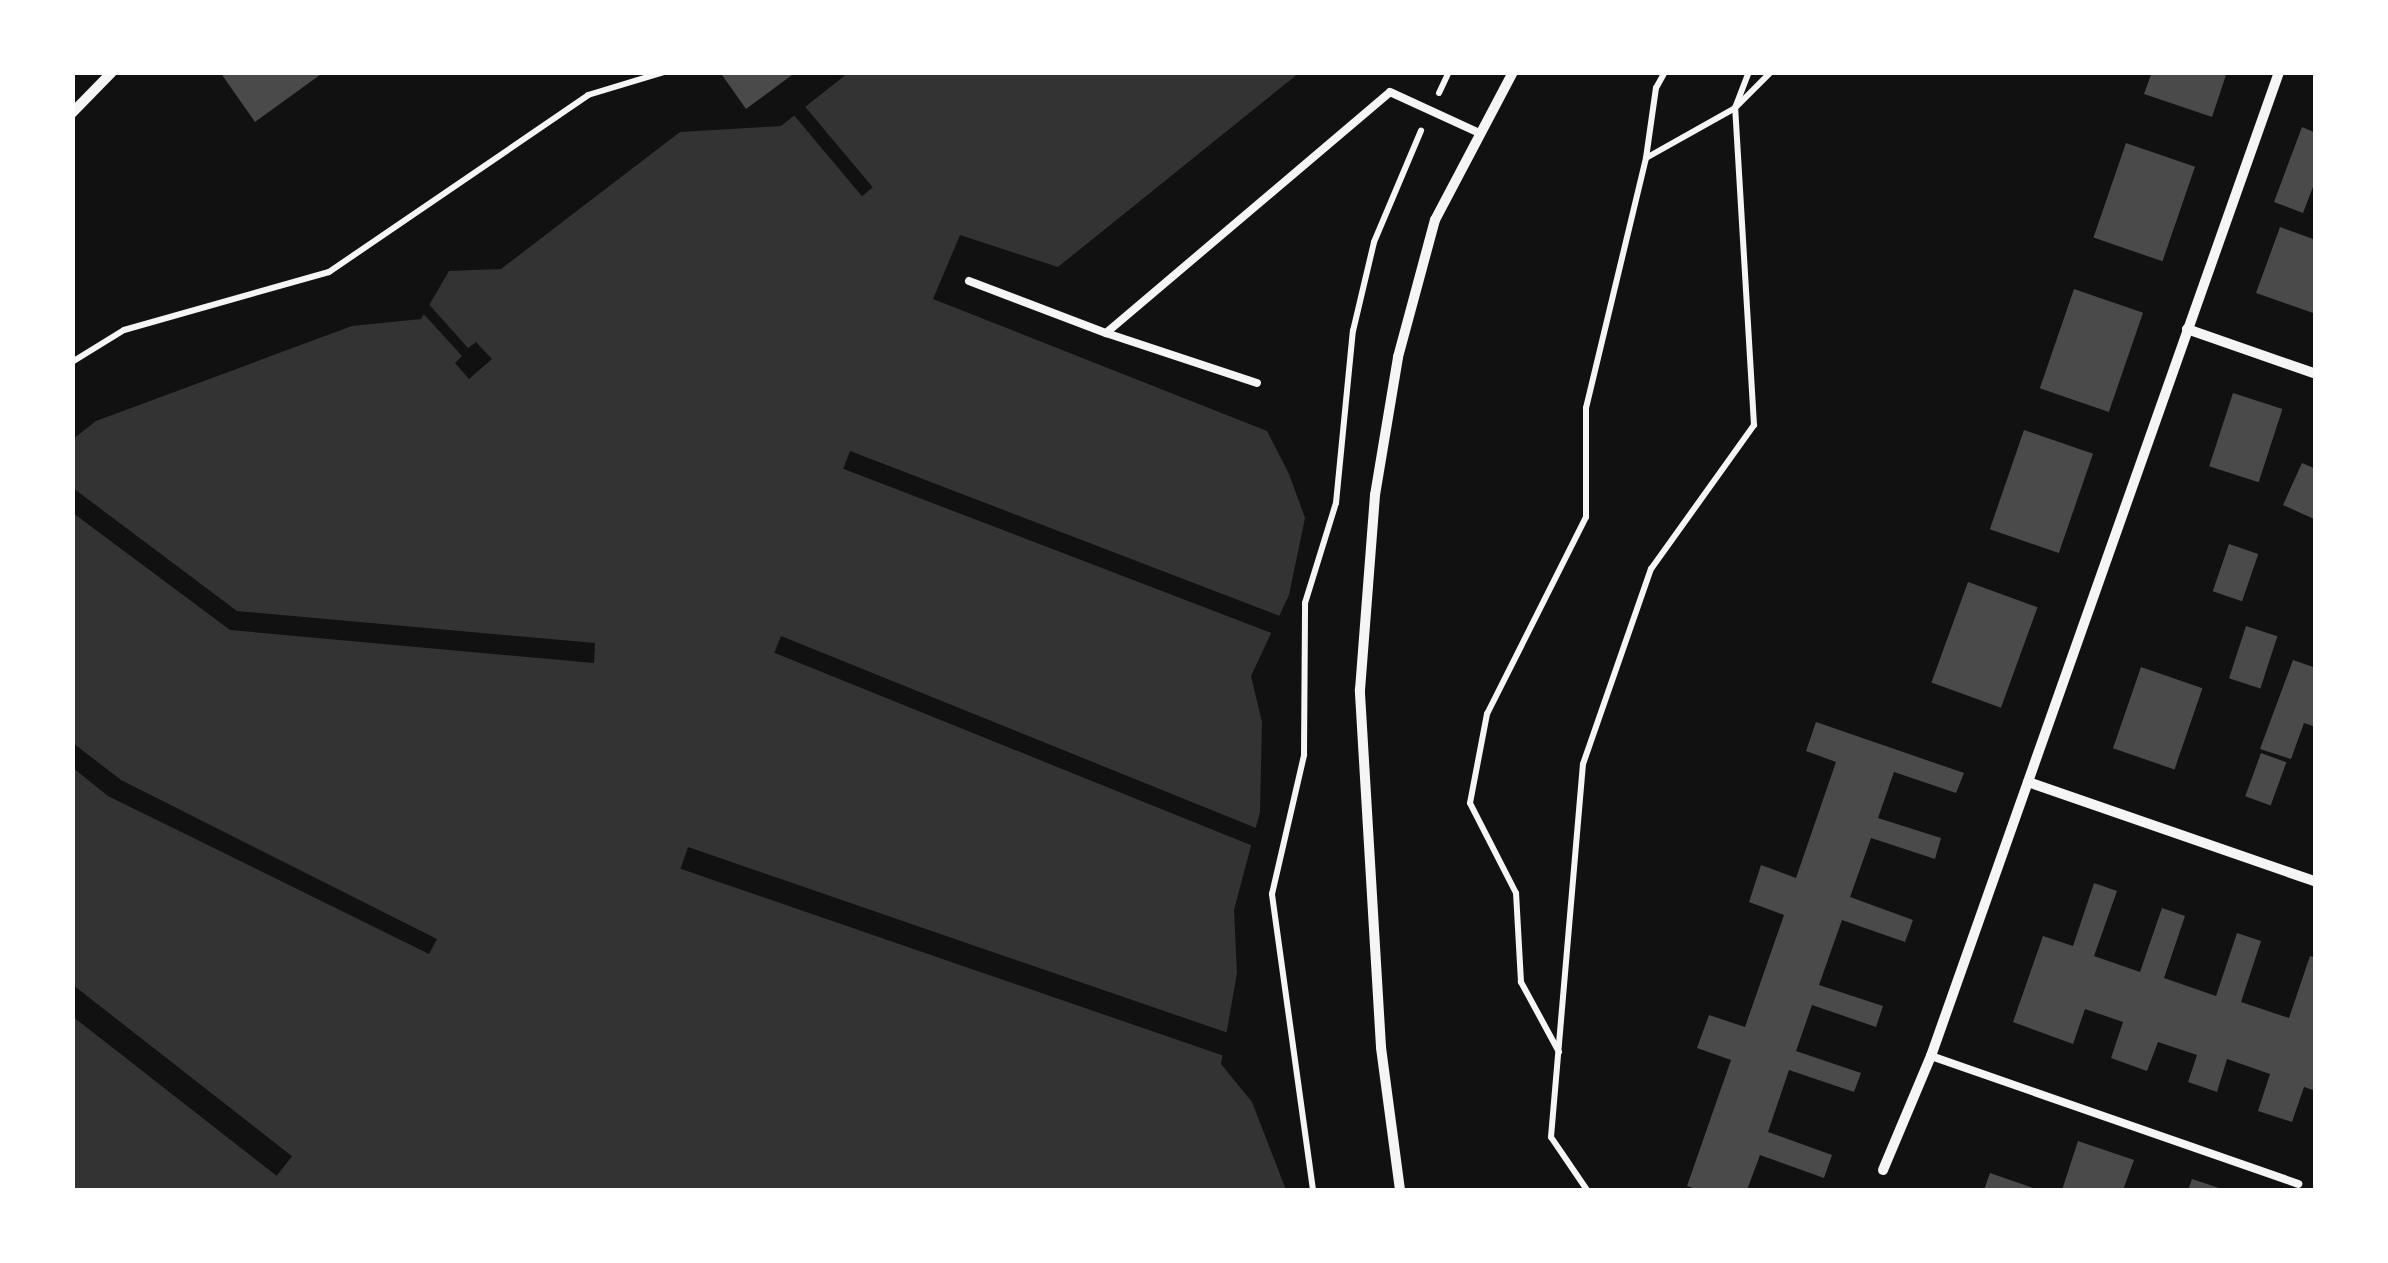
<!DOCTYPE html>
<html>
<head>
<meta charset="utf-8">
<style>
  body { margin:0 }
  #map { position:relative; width:2388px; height:1263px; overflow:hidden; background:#111; font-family:Barlow,sans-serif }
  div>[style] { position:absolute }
  .water>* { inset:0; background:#333 }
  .pier>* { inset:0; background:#111; transform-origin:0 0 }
  .building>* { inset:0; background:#4a4a4a; transform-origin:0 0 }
  .path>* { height:6px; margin:-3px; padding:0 3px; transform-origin:3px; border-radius:3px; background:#f5f5f5 }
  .service>* { height:8px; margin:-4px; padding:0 4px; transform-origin:4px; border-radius:4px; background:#f5f5f5 }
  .minor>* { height:10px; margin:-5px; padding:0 5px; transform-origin:5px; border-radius:5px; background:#f5f5f5 }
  span { translate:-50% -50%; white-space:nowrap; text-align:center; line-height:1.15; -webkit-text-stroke:8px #fff; paint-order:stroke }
  .frame { position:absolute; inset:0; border:75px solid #fff; pointer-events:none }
</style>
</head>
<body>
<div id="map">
  <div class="water">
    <div style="clip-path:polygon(848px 73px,1299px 73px,1058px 267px,960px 235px,933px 299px,1267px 431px,1289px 474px,1305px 518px,1289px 595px,1251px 676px,1262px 722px,1260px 812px,1234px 910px,1237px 973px,1221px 1064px,1252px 1102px,1286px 1190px,73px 1190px,73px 439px,96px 421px,352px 326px,421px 319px,449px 271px,501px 269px,680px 132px,781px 126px)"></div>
  </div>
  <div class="pier">
    <div style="left:802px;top:103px;width:110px;height:14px;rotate:50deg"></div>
    <div style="clip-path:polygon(426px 301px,468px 348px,476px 342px,492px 359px,469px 379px,455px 363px,462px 356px,421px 311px)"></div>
    <div style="left:850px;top:451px;width:465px;height:19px;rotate:21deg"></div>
    <div style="clip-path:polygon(73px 488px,237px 611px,595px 643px,594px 663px,230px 630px,73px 513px)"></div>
    <div style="left:781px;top:636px;width:517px;height:18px;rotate:22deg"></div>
    <div style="clip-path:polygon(73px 743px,121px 780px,437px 939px,429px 954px,108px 796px,73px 768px)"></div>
    <div style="left:688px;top:847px;width:576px;height:23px;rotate:19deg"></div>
    <div style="left:73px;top:985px;width:278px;height:25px;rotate:38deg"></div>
  </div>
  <div class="building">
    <div style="clip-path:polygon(220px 72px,324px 72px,255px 122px)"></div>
    <div style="clip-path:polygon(720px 72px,796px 72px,746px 109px)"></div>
    <div style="clip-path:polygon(2152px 72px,2227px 72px,2212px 117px,2144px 94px)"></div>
    <div style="clip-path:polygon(2302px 127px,2316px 133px,2316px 179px,2303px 213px,2274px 202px)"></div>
    <div style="left:2126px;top:143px;width:73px;height:100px;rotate:19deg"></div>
    <div style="clip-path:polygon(2280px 227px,2316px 240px,2316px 314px,2256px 293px)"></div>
    <div style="left:2074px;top:289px;width:73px;height:105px;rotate:19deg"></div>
    <div style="left:2233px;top:393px;width:52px;height:77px;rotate:18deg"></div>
    <div style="left:2024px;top:430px;width:73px;height:105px;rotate:19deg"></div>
    <div style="clip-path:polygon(2302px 463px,2316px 469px,2314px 519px,2283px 505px)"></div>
    <div style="left:2229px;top:544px;width:31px;height:50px;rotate:19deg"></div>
    <div style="left:1968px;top:582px;width:74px;height:107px;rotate:20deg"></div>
    <div style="left:2246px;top:626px;width:33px;height:55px;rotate:18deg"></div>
    <div style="clip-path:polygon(2293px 660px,2316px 668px,2316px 727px,2304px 723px,2291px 759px,2260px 749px)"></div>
    <div style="left:2141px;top:667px;width:65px;height:86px;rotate:19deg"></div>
    <div style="clip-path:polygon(1816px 722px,1964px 773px,1956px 793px,1894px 772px,1878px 818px,1941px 838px,1935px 859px,1871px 838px,1850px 897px,1913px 920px,1905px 942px,1842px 920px,1819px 985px,1883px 1006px,1876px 1027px,1812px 1005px,1796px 1051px,1861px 1073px,1854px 1092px,1789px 1070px,1768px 1132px,1832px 1155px,1824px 1178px,1760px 1155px,1747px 1190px,1699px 1190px,1687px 1186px,1731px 1060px,1697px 1048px,1709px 1015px,1745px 1027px,1784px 915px,1749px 902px,1761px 865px,1796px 878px,1836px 762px,1806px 751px)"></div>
    <div style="left:2261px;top:753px;width:27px;height:46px;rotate:20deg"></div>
    <div style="clip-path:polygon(2094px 883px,2117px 891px,2094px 956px,2140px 972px,2162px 908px,2185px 916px,2164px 978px,2216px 996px,2237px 933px,2261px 941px,2241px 1002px,2289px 1018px,2310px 956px,2316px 958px,2316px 1091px,2304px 1087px,2292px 1122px,2258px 1111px,2270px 1074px,2227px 1059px,2217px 1092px,2188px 1082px,2197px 1055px,2158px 1042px,2147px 1071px,2111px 1058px,2123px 1022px,2085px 1009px,2073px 1044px,2013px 1022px,2043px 936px,2073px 946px)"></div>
    <div style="clip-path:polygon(2078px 1141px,2134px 1160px,2123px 1190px,2062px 1190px)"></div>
    <div style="clip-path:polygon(1990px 1173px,2039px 1190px,1984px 1190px)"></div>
    <div style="clip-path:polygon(2192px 1179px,2225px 1190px,2188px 1190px)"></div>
  </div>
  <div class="path">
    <div style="left:1439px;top:93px;width:23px;rotate:-65deg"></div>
    <div style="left:1646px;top:158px;width:102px;rotate:-29.3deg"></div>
    <div style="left:1735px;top:108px;width:51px;rotate:-45deg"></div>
    <div style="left:72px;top:362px;width:61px;rotate:-31.6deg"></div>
    <div style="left:124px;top:330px;width:213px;rotate:-15.8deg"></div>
    <div style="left:329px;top:272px;width:314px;rotate:-34.3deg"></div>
    <div style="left:588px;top:95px;width:79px;rotate:-16.8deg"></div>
    <div style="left:1559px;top:1052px;width:80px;rotate:-118.5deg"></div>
    <div style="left:1521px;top:982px;width:89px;rotate:-93.2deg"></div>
    <div style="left:1516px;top:893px;width:101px;rotate:-117.1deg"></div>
    <div style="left:1470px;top:803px;width:91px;rotate:-79.2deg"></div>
    <div style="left:1487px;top:714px;width:220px;rotate:-63.3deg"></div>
    <div style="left:1586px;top:517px;width:109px;rotate:-90deg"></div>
    <div style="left:1586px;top:408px;width:257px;rotate:-76.5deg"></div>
    <div style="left:1646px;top:158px;width:71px;rotate:-81.9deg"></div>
    <div style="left:1656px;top:88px;width:18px;rotate:-61deg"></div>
    <div style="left:1313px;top:1190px;width:299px;rotate:-97.9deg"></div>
    <div style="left:1272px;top:894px;width:143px;rotate:-77deg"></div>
    <div style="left:1304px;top:755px;width:152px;rotate:-89.6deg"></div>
    <div style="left:1305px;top:603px;width:105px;rotate:-72.8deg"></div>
    <div style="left:1336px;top:503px;width:173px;rotate:-84.4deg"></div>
    <div style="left:1353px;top:331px;width:91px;rotate:-76.7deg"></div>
    <div style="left:1374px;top:242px;width:121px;rotate:-67.1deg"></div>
    <div style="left:1587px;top:1190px;width:64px;rotate:-124.2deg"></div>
    <div style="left:1551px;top:1137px;width:374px;rotate:-85.1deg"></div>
    <div style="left:1583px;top:764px;width:207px;rotate:-70.8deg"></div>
    <div style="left:1651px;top:569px;width:177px;rotate:-54.4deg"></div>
    <div style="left:1754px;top:425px;width:318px;rotate:-93.4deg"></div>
    <div style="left:1735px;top:108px;width:39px;rotate:-69deg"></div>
  </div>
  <div class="service">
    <div style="left:969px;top:281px;width:147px;rotate:20.8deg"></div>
    <div style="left:1106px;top:333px;width:372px;rotate:-40.3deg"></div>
    <div style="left:1390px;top:92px;width:98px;rotate:24.7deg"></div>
    <div style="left:1106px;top:333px;width:159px;rotate:18.3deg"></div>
    <div style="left:1931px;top:1056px;width:389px;rotate:19.2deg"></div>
  </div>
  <div class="minor">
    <div style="left:72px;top:113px;width:57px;rotate:-45.7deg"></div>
    <div style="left:2187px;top:329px;width:137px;rotate:19.2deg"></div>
    <div style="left:2028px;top:782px;width:305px;rotate:19.1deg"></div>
    <div style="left:1883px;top:1170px;width:124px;rotate:-67.2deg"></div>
    <div style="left:1931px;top:1056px;width:1044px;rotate:-70.52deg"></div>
    <div style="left:1400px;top:1190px;width:144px;rotate:-97.6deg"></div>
    <div style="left:1381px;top:1047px;width:358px;rotate:-93.4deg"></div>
    <div style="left:1360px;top:690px;width:196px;rotate:-85.6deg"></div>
    <div style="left:1375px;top:495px;width:140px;rotate:-80.5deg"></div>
    <div style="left:1398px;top:357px;width:142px;rotate:-74.9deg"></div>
    <div style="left:1435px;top:220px;width:167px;rotate:-62.2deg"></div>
  </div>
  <div class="frame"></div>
</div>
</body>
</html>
